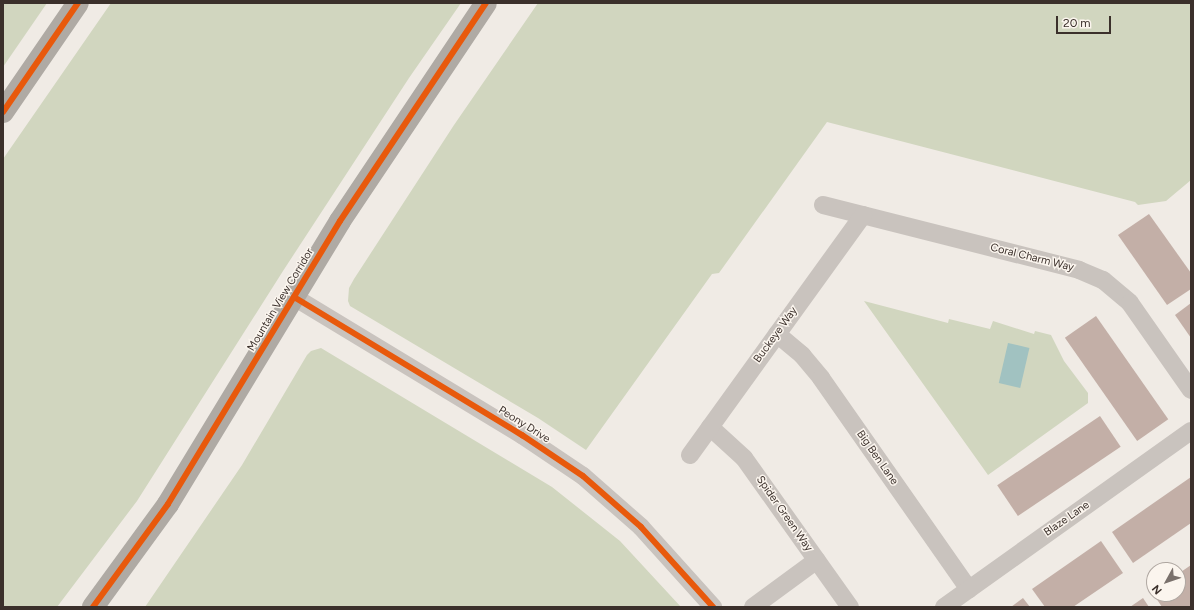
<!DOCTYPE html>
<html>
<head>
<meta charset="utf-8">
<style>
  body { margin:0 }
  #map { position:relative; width:1194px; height:610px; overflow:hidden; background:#f0ebe5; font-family:Figtree,sans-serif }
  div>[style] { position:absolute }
  .green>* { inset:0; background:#d1d6bf }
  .water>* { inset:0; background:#a1c2c1; transform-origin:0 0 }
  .building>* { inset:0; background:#c3afa7; transform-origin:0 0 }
  .street>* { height:18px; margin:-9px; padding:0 9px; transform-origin:9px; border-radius:9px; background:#c9c3be }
  .highway>* { height:22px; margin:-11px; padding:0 11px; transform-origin:11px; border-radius:11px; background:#afaaa4 }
  .cycleway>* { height:6px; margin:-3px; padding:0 3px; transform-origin:3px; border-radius:3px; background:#e8590c }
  span { translate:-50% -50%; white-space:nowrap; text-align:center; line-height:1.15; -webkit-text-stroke:3px #fbf5ee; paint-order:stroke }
  .street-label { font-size:11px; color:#3b302b }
  .frame { position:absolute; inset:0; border:4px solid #3b302b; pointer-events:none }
  .north { position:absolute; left:1146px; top:562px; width:40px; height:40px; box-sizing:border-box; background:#fbf5ee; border:1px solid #aea6a0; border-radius:50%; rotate:230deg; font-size:11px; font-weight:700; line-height:16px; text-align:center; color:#3b302b }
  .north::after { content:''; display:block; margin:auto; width:14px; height:18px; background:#7a716c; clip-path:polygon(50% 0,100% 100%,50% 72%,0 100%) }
  .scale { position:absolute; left:1056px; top:16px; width:55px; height:18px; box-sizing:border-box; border:2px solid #3b302b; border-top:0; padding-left:5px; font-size:12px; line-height:14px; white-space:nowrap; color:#3b302b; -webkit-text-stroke:3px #fbf5ee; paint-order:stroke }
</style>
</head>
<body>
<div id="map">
  <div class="green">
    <div style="clip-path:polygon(3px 3px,47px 3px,3px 67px)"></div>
    <div style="clip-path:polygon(111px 3px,461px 3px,409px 78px,283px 271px,137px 501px,57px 607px,3px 607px,3px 159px)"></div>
    <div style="clip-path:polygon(538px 3px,1191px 3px,1191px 180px,1166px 201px,1138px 205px,1135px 202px,827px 122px,719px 273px,712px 274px,586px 450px,538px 418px,350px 306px,348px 301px,349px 288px,354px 279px,454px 125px)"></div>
    <div style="clip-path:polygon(864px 301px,948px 323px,949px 319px,990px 329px,993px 321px,1034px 334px,1035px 331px,1051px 335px,1064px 361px,1088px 393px,1088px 403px,988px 475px)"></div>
    <div style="clip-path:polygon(321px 348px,552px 487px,620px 541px,681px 607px,145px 607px,242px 465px,307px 355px,311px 351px)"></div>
  </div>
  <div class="water">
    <div style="left:1008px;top:343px;width:22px;height:41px;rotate:13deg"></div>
  </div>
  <div class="building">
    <div style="clip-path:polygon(1149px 214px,1191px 273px,1191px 289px,1167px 305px,1118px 235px)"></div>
    <div style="clip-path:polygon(1191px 303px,1191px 338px,1175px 315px)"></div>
    <div style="left:1096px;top:316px;width:126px;height:38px;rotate:55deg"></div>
    <div style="left:1100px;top:416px;width:37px;height:124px;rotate:56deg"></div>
    <div style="clip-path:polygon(1191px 477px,1191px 523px,1133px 563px,1112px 532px)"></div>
    <div style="clip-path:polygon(1101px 541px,1123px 573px,1073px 607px,1045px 607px,1032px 589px)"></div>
    <div style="clip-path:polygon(1191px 565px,1191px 607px,1162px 607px,1152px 592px,1154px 590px,1154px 594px,1178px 594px,1178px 574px)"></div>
    <div style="clip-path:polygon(1023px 598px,1030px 607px,1011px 607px)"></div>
    <div style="clip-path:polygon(1143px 598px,1149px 607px,1130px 607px)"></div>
  </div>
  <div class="street">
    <div style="left:823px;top:205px;width:264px;rotate:14.2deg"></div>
    <div style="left:1079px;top:270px;width:26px;rotate:23deg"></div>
    <div style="left:1103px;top:280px;width:35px;rotate:40deg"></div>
    <div style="left:1130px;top:303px;width:106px;rotate:55deg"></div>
    <div style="left:294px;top:297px;width:267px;rotate:31.2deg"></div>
    <div style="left:522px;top:435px;width:73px;rotate:33.9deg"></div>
    <div style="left:583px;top:476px;width:77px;rotate:41.3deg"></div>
    <div style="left:641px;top:527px;width:108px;rotate:48deg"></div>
    <div style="left:777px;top:334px;width:33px;rotate:40deg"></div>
    <div style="left:802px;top:355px;width:30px;rotate:50deg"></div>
    <div style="left:821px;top:378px;width:258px;rotate:55deg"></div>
    <div style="left:710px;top:427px;width:46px;rotate:42.4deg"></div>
    <div style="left:744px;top:458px;width:183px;rotate:54.6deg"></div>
    <div style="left:690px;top:455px;width:296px;rotate:-54.2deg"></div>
    <div style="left:753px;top:607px;width:79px;rotate:-36.3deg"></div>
    <div style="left:944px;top:607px;width:303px;rotate:-35.5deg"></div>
  </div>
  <div class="highway">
    <div style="left:3px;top:112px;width:132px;rotate:-55.5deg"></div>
    <div style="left:93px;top:607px;width:127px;rotate:-53.9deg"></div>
    <div style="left:168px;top:504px;width:331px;rotate:-58.7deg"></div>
    <div style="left:340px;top:221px;width:262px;rotate:-56.2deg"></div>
  </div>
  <div class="cycleway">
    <div style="left:3px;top:112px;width:132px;rotate:-55.5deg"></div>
    <div style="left:294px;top:297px;width:267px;rotate:31.2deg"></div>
    <div style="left:522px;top:435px;width:73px;rotate:33.9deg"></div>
    <div style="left:583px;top:476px;width:77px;rotate:41.3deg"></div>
    <div style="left:641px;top:527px;width:108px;rotate:48deg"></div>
    <div style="left:93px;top:607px;width:127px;rotate:-53.9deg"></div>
    <div style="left:168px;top:504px;width:331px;rotate:-58.7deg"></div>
    <div style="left:340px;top:221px;width:262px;rotate:-56.2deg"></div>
  </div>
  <div class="street-label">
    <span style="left:1032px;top:258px;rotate:14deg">Coral Charm Way</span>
    <span style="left:281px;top:300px;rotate:-59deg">Mountain View Corridor</span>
    <span style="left:776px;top:335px;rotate:-54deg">Buckeye Way</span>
    <span style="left:524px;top:425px;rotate:32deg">Peony Drive</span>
    <span style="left:877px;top:458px;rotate:55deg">Big Ben Lane</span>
    <span style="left:784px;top:514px;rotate:55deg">Spider Green Way</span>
    <span style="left:1067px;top:519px;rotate:-35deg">Blaze Lane</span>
  </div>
  <div class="frame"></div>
  <div class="north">N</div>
  <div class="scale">20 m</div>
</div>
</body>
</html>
